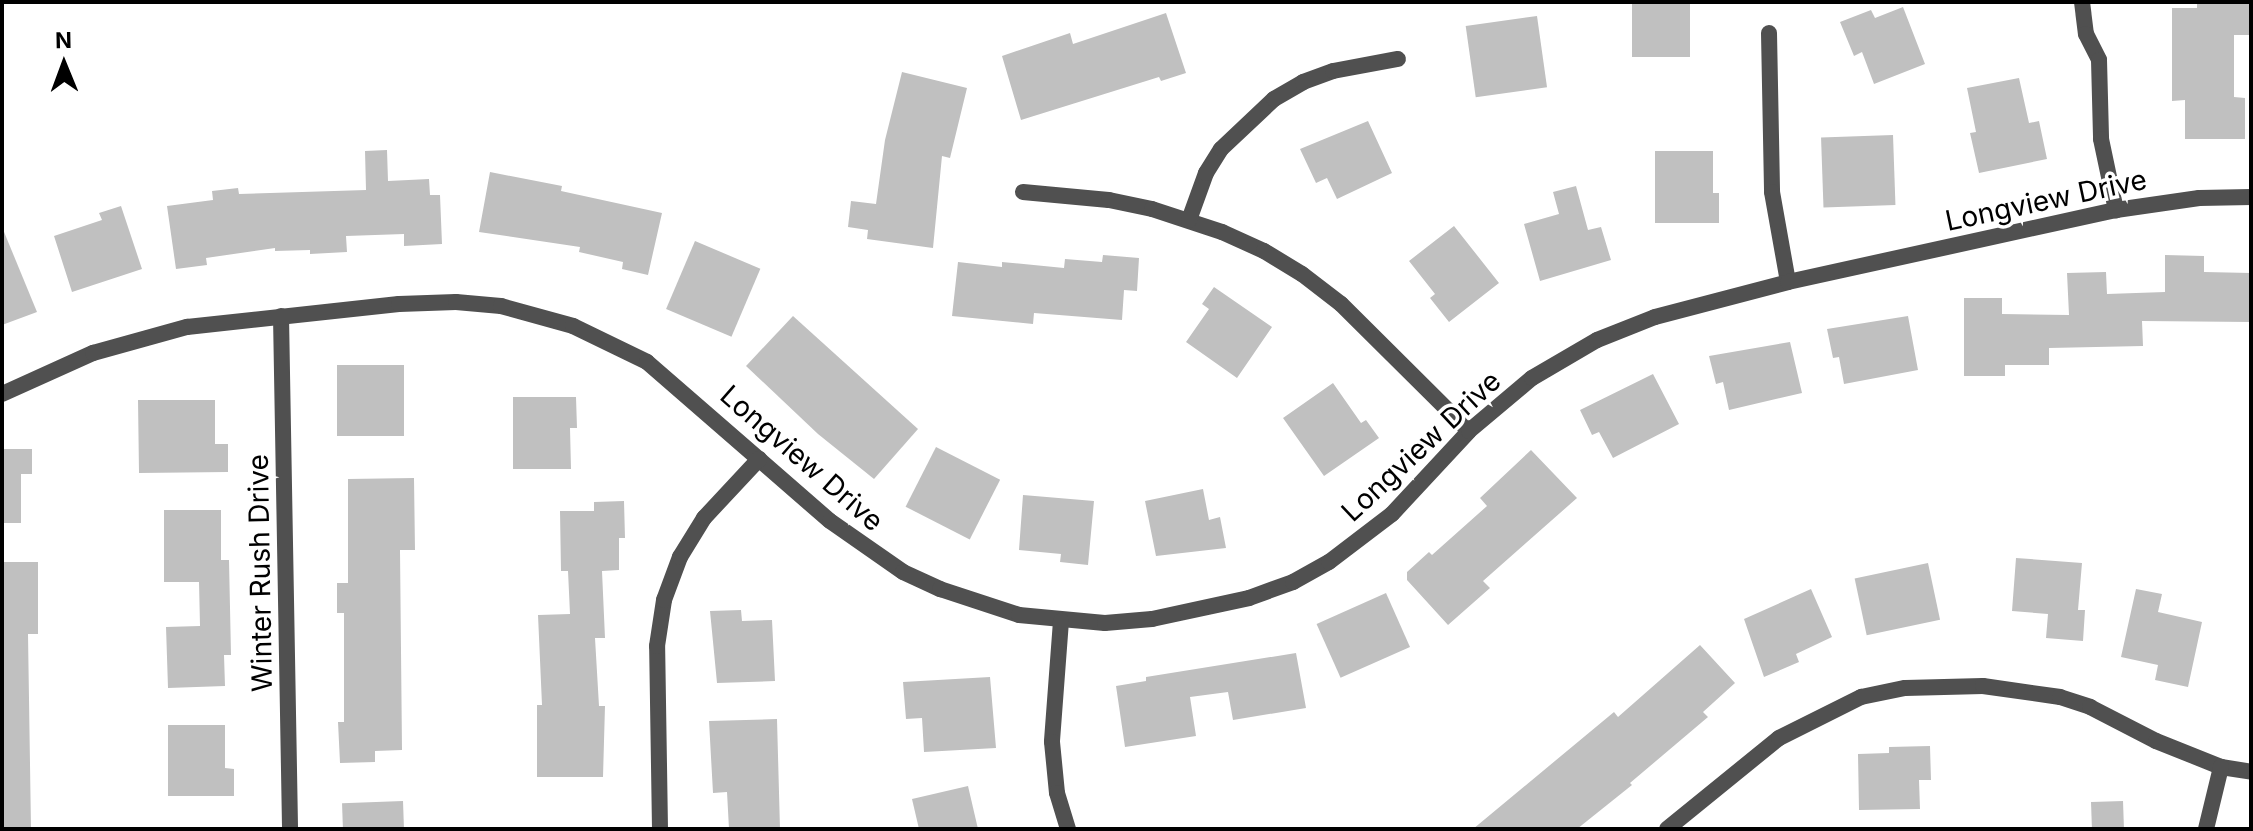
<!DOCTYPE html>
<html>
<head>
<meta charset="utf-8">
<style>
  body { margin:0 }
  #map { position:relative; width:2253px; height:831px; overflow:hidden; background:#fff; font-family:Inter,sans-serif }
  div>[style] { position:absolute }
  .building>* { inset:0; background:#c0c0c0; transform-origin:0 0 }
  .minor>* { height:16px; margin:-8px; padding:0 8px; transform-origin:8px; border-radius:8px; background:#505050 }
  span { translate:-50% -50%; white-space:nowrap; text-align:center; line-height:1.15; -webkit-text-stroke:7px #fff; paint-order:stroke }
  .street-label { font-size:28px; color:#000 }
  .frame { position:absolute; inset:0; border:4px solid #000; pointer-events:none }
  .north { position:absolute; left:24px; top:24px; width:80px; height:80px; -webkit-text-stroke:6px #fff; paint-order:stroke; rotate:359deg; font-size:22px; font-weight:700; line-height:32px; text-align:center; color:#000 }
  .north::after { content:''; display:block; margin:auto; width:28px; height:36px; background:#000; clip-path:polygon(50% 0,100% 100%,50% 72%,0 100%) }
</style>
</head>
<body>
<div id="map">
  <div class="building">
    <div style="left:1632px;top:2px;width:58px;height:55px"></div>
    <div style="clip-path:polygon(2197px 2px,2250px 2px,2250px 35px,2234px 35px,2234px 97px,2245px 98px,2245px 139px,2185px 139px,2185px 100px,2172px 101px,2172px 8px,2197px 8px)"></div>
    <div style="clip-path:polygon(1903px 7px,1925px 64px,1874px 84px,1862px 52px,1854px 56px,1840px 22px,1871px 10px,1875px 18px)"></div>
    <div style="clip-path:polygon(1166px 13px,1186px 73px,1161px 81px,1159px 77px,1021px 120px,1002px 56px,1070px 33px,1073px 44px)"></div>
    <div style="left:1537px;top:16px;width:72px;height:72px;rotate:82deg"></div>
    <div style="clip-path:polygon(902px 72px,967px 88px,950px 158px,942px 156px,933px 248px,867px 239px,868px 230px,848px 227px,851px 201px,876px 204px,885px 140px)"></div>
    <div style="clip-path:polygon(2019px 78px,2029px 123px,2039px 121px,2047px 159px,1979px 173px,1970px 133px,1976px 132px,1967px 88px)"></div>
    <div style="clip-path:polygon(1368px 121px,1392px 173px,1337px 199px,1327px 178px,1316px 183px,1300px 149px)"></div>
    <div style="left:1893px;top:135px;width:70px;height:72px;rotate:88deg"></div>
    <div style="clip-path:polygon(387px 150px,388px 181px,429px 179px,430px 195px,440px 195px,442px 244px,404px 246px,404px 234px,346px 236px,347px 252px,310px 254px,310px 250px,275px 251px,275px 248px,206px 258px,207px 265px,176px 269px,167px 206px,213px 200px,212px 191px,238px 188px,239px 194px,366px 190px,365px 151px)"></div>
    <div style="clip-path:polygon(1655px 151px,1713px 151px,1713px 193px,1719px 193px,1719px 223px,1655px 223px)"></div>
    <div style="clip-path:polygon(490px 172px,562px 186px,561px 191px,662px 213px,648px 275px,622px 269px,623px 262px,579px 252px,580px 247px,479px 232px)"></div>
    <div style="clip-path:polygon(1576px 186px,1588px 230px,1601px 227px,1611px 260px,1540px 281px,1524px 224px,1559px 214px,1553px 192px)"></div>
    <div style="clip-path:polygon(121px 206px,142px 269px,72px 292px,54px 236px,102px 220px,99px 213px)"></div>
    <div style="clip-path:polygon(1454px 226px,1499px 283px,1449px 322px,1430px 298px,1435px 294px,1409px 261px)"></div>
    <div style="clip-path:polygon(2px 227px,37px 312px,2px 325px)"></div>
    <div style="left:695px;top:241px;width:71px;height:74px;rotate:23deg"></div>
    <div style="clip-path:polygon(1103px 255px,1139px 258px,1137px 291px,1124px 290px,1122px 320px,1034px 313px,1033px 324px,952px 316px,958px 262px,1002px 267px,1002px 262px,1064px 268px,1065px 259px,1102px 262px)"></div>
    <div style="clip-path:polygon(2165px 255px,2204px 256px,2204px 272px,2251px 273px,2251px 322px,2142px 321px,2143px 346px,2049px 348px,2049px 365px,2005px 365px,2005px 376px,1964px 376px,1964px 298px,2002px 298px,2002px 314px,2069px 315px,2067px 273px,2106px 272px,2107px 294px,2165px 292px)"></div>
    <div style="clip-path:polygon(1214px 287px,1272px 327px,1237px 378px,1186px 342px,1209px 309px,1202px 304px)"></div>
    <div style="clip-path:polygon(793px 316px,918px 429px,874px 479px,818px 434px,746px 366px)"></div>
    <div style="clip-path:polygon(1908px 316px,1918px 370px,1844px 384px,1839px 357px,1833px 358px,1827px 329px)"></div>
    <div style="clip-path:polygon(1790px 342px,1802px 393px,1729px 410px,1723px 382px,1716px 384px,1709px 356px)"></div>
    <div style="left:337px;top:365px;width:67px;height:71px"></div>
    <div style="clip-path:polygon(1653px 374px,1679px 424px,1613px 458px,1599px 432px,1592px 435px,1580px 410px)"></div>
    <div style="clip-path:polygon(1333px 383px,1361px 423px,1366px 420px,1379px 438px,1324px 476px,1283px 418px)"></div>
    <div style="clip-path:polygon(513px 397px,576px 397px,577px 428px,570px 428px,571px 469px,513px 469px)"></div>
    <div style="clip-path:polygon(138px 400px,215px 400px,215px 444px,228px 444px,228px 472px,139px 473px)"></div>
    <div style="left:936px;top:447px;width:72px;height:67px;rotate:27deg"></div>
    <div style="clip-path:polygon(2px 449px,32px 449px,32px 474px,21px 474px,21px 523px,2px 523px)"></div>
    <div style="clip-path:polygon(1531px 450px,1577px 498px,1483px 581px,1490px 588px,1448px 625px,1407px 580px,1407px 572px,1429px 552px,1432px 555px,1487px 506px,1480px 498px)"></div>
    <div style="clip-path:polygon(414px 478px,415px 550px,400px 550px,402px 750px,375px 751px,375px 762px,340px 763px,338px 722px,344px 722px,344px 613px,337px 613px,337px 583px,348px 583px,348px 479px)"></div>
    <div style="clip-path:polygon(1203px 489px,1209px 520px,1220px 517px,1226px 548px,1156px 556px,1145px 501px)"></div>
    <div style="clip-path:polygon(1023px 495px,1094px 501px,1088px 565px,1060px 562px,1061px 554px,1019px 550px)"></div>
    <div style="clip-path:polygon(624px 501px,625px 538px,619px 538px,619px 570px,602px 571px,605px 638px,595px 638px,599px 706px,605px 706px,603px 777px,537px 777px,537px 705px,542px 705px,538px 615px,570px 614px,568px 571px,561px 571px,560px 511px,594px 511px,594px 502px)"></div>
    <div style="clip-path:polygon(164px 510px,221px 510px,221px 560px,229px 560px,231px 655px,224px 655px,225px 686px,168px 688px,166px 627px,200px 626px,199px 582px,164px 582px)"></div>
    <div style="clip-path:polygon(2016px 558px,2082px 563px,2078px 610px,2085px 610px,2083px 641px,2046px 638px,2048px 614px,2012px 611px)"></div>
    <div style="clip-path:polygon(2px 562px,38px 562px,38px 634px,28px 634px,31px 829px,2px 829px)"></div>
    <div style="left:1928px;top:563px;width:58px;height:75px;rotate:78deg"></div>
    <div style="clip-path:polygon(1811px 589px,1832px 637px,1796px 654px,1799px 662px,1764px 677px,1744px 619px)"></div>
    <div style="clip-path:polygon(2136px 589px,2162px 594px,2158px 612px,2202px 622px,2188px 687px,2155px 680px,2158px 665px,2121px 657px)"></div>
    <div style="left:1386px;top:593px;width:59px;height:76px;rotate:66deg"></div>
    <div style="clip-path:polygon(741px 610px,742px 621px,772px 620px,775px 681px,717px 683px,710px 611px)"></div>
    <div style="clip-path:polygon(1700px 645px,1735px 683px,1703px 712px,1708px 717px,1630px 783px,1632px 785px,1577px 829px,1473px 829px,1614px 712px,1618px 717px)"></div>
    <div style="clip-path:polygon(1296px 653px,1306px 708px,1233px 720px,1228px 692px,1190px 697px,1196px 736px,1125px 747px,1116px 686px,1146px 681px,1146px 677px)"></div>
    <div style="clip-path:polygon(990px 677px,996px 748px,924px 752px,922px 718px,906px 719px,903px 682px)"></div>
    <div style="clip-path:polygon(777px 719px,780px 829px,729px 829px,727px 792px,713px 793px,709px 721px)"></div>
    <div style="clip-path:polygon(168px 725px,225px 725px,225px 768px,234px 769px,234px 796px,168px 796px)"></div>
    <div style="clip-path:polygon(1930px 746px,1931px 780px,1919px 780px,1920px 809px,1859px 810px,1858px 754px,1889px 753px,1889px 747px)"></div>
    <div style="clip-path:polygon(968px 786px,978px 829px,919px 829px,912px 799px)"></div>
    <div style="left:403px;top:801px;width:28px;height:61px;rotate:88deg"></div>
    <div style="left:2123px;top:801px;width:28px;height:32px;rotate:88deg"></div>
  </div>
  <div class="minor">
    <div style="left:2082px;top:2px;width:32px;rotate:83deg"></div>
    <div style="left:2086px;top:34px;width:29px;rotate:63deg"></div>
    <div style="left:2099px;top:60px;width:79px;rotate:88.5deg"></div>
    <div style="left:2101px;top:139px;width:73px;rotate:78.1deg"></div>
    <div style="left:1769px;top:33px;width:159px;rotate:88.9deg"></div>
    <div style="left:1772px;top:192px;width:91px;rotate:79.9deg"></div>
    <div style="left:1023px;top:192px;width:86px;rotate:5.3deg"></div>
    <div style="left:1109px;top:200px;width:44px;rotate:11.8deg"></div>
    <div style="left:1152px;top:209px;width:74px;rotate:18.2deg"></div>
    <div style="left:1222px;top:232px;width:46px;rotate:24.3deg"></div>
    <div style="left:1264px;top:251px;width:44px;rotate:31.2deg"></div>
    <div style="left:1302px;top:274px;width:49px;rotate:37.6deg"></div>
    <div style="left:1341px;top:304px;width:180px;rotate:44.8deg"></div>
    <div style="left:1189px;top:220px;width:50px;rotate:-70.1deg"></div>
    <div style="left:1206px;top:173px;width:28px;rotate:-58deg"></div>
    <div style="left:1221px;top:149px;width:73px;rotate:-43.3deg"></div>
    <div style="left:1274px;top:99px;width:34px;rotate:-30deg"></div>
    <div style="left:1303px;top:82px;width:32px;rotate:-20deg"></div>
    <div style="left:1333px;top:71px;width:66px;rotate:-10.5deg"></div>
    <div style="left:281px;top:316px;width:513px;rotate:88.99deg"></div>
    <div style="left:2px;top:394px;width:100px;rotate:-24.3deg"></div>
    <div style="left:93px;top:353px;width:98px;rotate:-15.5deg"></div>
    <div style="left:187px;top:327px;width:213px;rotate:-6.2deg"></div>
    <div style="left:399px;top:304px;width:57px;rotate:-2deg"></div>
    <div style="left:456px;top:302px;width:45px;rotate:5.1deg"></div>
    <div style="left:501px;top:306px;width:75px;rotate:15.5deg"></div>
    <div style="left:573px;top:326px;width:82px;rotate:25.9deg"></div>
    <div style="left:647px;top:362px;width:242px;rotate:41deg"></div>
    <div style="left:830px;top:521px;width:89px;rotate:34.9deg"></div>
    <div style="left:903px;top:572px;width:41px;rotate:24.7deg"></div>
    <div style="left:940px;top:589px;width:83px;rotate:18.2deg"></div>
    <div style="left:1019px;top:615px;width:86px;rotate:5.3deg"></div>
    <div style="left:1105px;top:623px;width:47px;rotate:-4.9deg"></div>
    <div style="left:1152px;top:619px;width:99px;rotate:-12.2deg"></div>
    <div style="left:1249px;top:598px;width:47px;rotate:-20deg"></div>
    <div style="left:1293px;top:582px;width:41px;rotate:-29.1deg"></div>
    <div style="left:1329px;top:562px;width:79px;rotate:-37.3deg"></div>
    <div style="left:1392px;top:514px;width:113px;rotate:-47.1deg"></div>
    <div style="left:1469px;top:431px;width:82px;rotate:-40.1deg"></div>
    <div style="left:1532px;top:378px;width:75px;rotate:-30.3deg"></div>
    <div style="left:1597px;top:340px;width:62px;rotate:-21.6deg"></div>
    <div style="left:1655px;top:317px;width:138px;rotate:-14.7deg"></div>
    <div style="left:1788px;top:282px;width:336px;rotate:-12.4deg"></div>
    <div style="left:2116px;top:210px;width:84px;rotate:-8.2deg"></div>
    <div style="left:2199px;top:198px;width:52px;rotate:-1.1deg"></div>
    <div style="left:1061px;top:621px;width:121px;rotate:94.3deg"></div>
    <div style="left:1052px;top:742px;width:51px;rotate:84.4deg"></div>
    <div style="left:1057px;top:793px;width:38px;rotate:73deg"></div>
    <div style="left:660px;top:829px;width:183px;rotate:-90.9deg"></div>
    <div style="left:657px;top:646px;width:47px;rotate:-81.3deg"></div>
    <div style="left:664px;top:600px;width:46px;rotate:-69.6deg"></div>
    <div style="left:680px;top:557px;width:46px;rotate:-58.4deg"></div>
    <div style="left:704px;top:518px;width:81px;rotate:-47deg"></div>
    <div style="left:1667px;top:829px;width:144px;rotate:-39.1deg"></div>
    <div style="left:1779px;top:738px;width:92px;rotate:-26.6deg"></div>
    <div style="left:1861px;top:697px;width:45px;rotate:-11.6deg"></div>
    <div style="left:1905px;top:688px;width:78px;rotate:-1.5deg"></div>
    <div style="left:1983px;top:686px;width:78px;rotate:8.1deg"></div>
    <div style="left:2060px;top:697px;width:32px;rotate:18deg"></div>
    <div style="left:2090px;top:707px;width:74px;rotate:27.3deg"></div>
    <div style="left:2156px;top:741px;width:70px;rotate:21.8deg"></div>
    <div style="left:2221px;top:767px;width:30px;rotate:9deg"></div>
    <div style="left:2206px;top:829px;width:64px;rotate:-76.4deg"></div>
  </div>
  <div class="street-label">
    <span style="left:2046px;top:200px;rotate:-12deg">Longview Drive</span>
    <span style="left:1421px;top:446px;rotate:-43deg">Longview Drive</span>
    <span style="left:802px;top:458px;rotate:41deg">Longview Drive</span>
    <span style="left:260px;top:573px;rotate:-91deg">Winter Rush Drive</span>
  </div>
  <div class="frame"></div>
  <div class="north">N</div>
</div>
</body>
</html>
